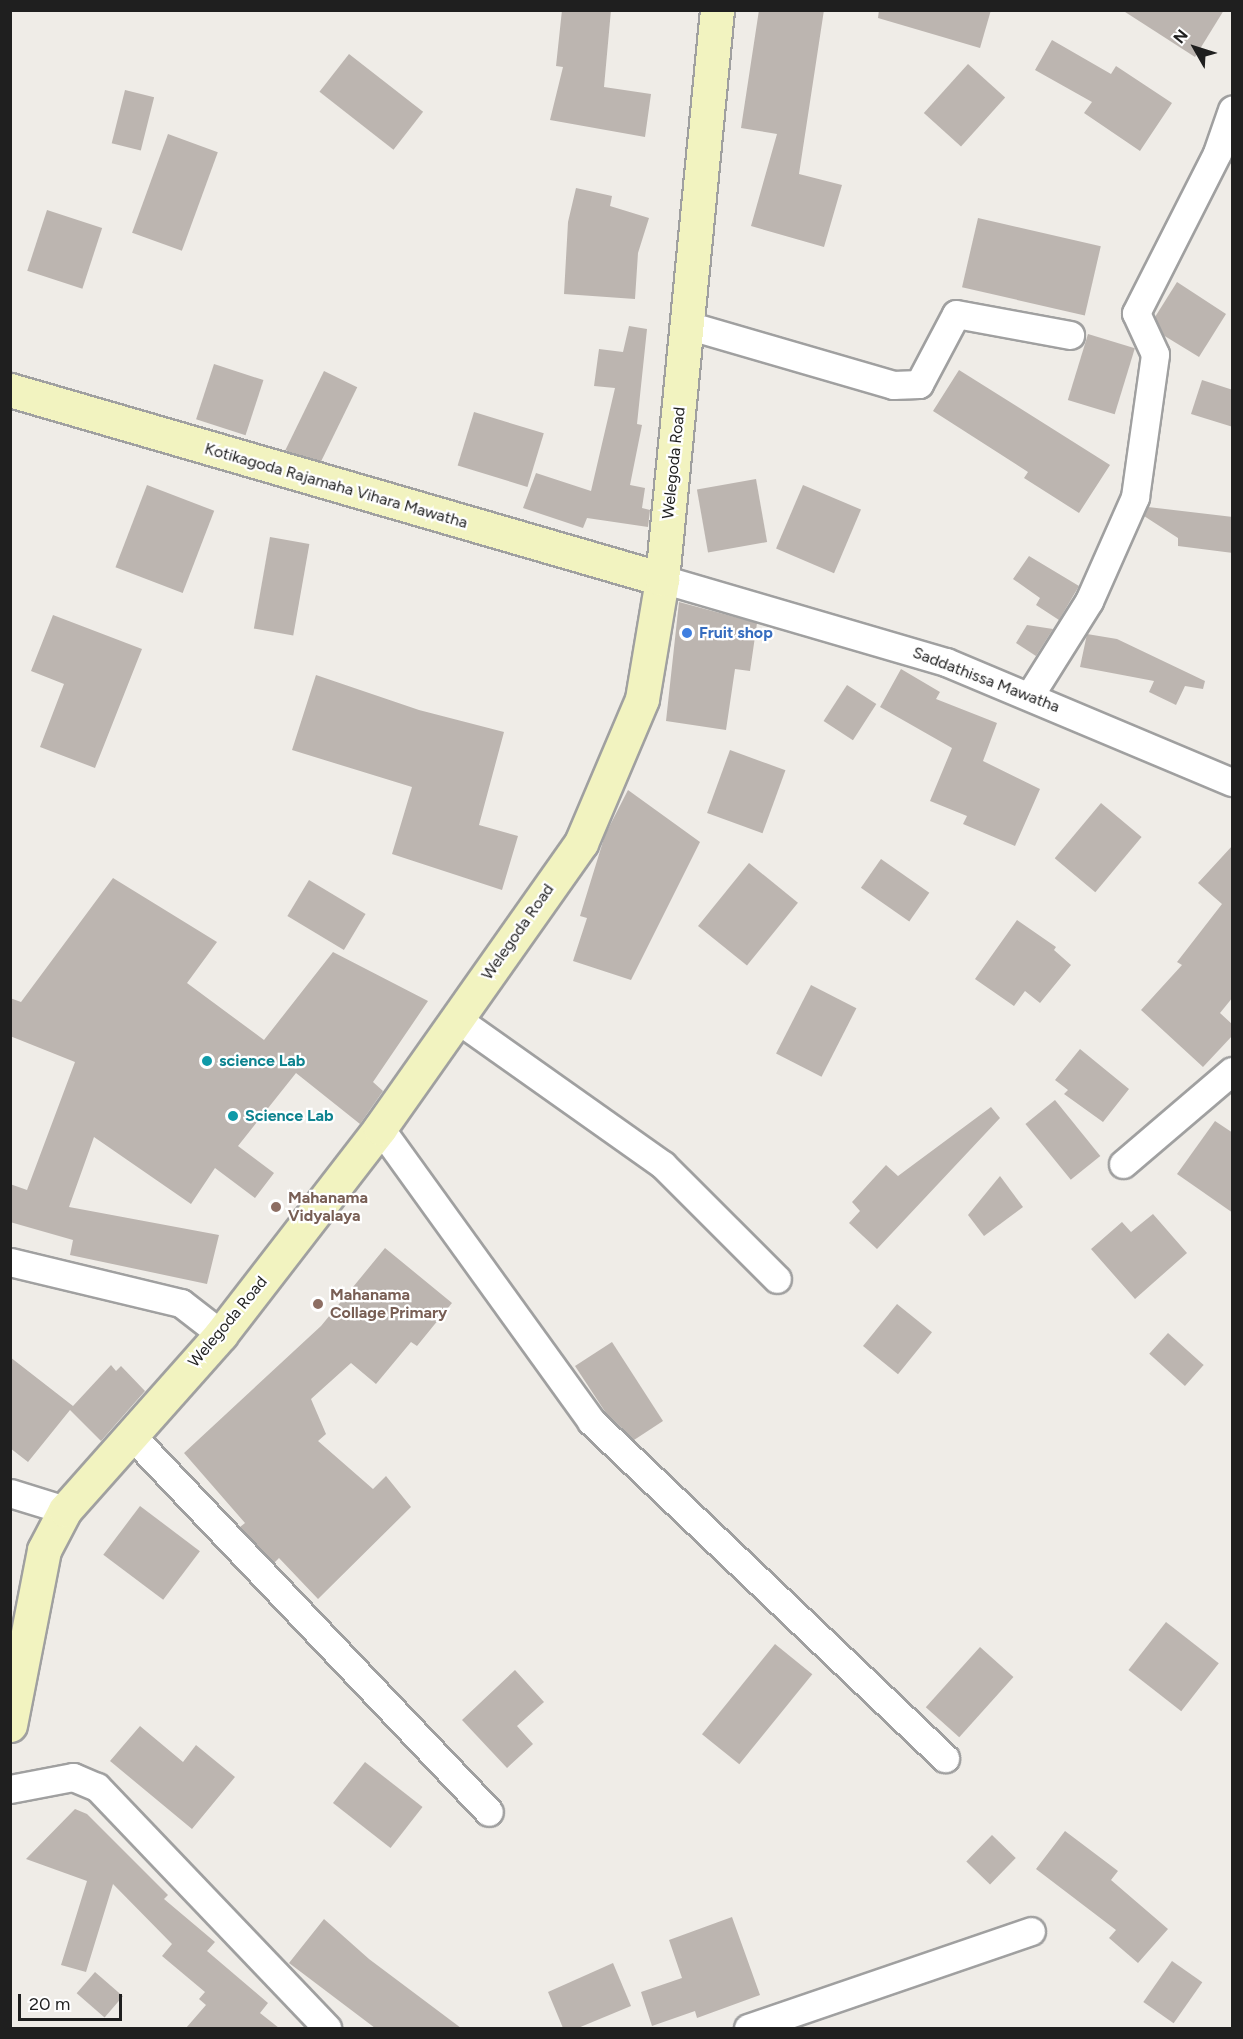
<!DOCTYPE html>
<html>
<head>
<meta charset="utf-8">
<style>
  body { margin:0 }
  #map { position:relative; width:1243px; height:2039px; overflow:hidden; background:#efece7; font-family:Figtree,sans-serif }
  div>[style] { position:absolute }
  .building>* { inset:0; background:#bcb5b0; transform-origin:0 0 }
  .roads { filter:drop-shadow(2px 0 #a0a0a0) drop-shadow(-2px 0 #a0a0a0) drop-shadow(0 2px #a0a0a0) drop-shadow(0 -2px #a0a0a0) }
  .street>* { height:27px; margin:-13.5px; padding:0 13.5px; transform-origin:13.5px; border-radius:13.5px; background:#fff }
  .secondary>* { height:33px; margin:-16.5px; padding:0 16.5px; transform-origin:16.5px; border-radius:16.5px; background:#f2f3c0 }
  .dots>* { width:16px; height:16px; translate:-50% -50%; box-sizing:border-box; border:3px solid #fff; border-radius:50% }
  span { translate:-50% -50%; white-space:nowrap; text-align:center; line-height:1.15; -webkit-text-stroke:4.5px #fff; paint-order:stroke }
  .street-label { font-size:16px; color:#1f1f1f }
  .shop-label { font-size:16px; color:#366cbe; font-weight:700 }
  .left { translate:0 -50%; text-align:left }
  .culture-label { font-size:16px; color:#0d838f; font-weight:700 }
  .education-label { font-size:16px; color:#785e54; font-weight:700 }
  .frame { position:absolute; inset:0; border:12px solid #1f1f1f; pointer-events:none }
  .north { position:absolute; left:1165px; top:18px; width:60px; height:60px; -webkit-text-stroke:4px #fff; paint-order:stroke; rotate:309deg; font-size:16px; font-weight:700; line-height:24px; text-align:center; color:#1f1f1f }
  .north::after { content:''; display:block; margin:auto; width:21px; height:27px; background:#1f1f1f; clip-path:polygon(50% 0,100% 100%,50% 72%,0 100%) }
  .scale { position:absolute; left:18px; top:1994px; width:104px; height:27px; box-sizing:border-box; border:3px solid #1f1f1f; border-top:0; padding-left:8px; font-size:18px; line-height:21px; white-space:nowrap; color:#1f1f1f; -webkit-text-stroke:4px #fff; paint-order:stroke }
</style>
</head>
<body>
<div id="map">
  <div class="building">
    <div style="clip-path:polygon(562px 10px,611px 10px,604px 87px,651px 94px,645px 137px,550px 120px,563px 67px,556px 66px)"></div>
    <div style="clip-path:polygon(759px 10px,824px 10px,799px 174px,842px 185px,824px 247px,751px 226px,777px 134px,741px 128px)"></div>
    <div style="clip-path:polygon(879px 10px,991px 10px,980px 48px,878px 18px)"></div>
    <div style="clip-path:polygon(1122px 10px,1224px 10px,1195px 57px)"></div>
    <div style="clip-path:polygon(1052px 40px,1111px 74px,1116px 66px,1172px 103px,1140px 151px,1084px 113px,1092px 102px,1035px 70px)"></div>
    <div style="left:349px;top:54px;width:94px;height:48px;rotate:38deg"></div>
    <div style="left:968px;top:64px;width:50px;height:66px;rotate:42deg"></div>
    <div style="left:125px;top:90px;width:30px;height:55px;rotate:14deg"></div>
    <div style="left:168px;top:134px;width:53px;height:105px;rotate:20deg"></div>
    <div style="clip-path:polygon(576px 188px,612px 196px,610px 206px,649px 218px,638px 253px,635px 299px,564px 294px,568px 222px)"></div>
    <div style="left:47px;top:210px;width:58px;height:64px;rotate:18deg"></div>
    <div style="left:978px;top:218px;width:126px;height:71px;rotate:13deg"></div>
    <div style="clip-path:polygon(1177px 282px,1226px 314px,1199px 357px,1163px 335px,1155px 317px)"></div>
    <div style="clip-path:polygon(629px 326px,647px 329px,637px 424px,642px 425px,630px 485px,645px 488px,642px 508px,650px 510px,648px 527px,587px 518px,583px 528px,523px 508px,536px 473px,591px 491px,615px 388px,594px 386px,599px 349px,623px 352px)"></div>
    <div style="left:1088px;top:334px;width:49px;height:69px;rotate:17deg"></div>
    <div style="left:214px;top:364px;width:52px;height:58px;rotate:18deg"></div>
    <div style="clip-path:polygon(959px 370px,1110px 465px,1079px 513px,1024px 478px,1028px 472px,933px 411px)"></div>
    <div style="left:324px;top:371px;width:37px;height:88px;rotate:26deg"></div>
    <div style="clip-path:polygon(1202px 380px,1233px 390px,1233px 427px,1191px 414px)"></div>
    <div style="left:474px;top:412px;width:73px;height:56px;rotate:17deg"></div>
    <div style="left:756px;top:479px;width:64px;height:60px;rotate:80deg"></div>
    <div style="left:147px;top:485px;width:72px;height:88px;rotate:21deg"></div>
    <div style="left:803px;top:485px;width:63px;height:69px;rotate:23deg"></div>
    <div style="clip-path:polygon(1148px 507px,1233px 517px,1233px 553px,1178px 546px,1178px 538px,1144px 516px)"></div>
    <div style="left:270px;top:537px;width:40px;height:93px;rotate:10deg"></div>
    <div style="clip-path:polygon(1029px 556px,1079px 586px,1059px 620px,1036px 605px,1040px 598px,1013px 579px)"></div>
    <div style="clip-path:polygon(679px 602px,757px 623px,750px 671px,735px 669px,726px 730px,666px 721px)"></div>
    <div style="clip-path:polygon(53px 615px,142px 649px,95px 768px,40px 747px,64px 684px,31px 671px)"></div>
    <div style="clip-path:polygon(1027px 625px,1053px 629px,1036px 656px,1016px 643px)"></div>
    <div style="clip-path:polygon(1087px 634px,1117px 639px,1205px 681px,1203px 689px,1185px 686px,1176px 705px,1149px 692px,1154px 681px,1080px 667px)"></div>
    <div style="clip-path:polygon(901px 669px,940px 692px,936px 699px,997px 723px,983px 761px,1040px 789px,1015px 846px,963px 824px,967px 816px,930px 801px,952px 748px,880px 707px)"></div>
    <div style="clip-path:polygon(316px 675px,419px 710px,504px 732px,479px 825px,518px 836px,502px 890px,392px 854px,412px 787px,292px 750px)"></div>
    <div style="left:847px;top:685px;width:35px;height:43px;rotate:33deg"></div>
    <div style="left:730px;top:750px;width:59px;height:67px;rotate:20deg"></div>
    <div style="clip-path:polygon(628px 790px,700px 842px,631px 980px,573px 961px,587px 918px,580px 916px,605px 835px)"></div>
    <div style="left:1101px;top:803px;width:53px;height:72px;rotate:40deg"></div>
    <div style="clip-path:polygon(1233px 845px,1233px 997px,1220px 1013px,1233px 1025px,1233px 1035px,1203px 1067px,1141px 1010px,1182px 965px,1177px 962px,1222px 904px,1198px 883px)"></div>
    <div style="left:881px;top:859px;width:59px;height:35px;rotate:35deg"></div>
    <div style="left:749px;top:863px;width:63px;height:81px;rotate:39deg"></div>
    <div style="clip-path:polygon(113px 878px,217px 942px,187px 983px,264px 1040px,333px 952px,428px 1001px,373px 1082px,383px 1091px,360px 1124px,296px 1073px,238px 1146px,274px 1173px,255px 1198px,215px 1168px,191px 1204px,94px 1137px,69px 1207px,219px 1235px,207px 1284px,70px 1255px,73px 1240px,10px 1222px,10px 1184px,27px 1190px,75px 1062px,10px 1036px,10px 998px,21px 1002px)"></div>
    <div style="left:309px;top:880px;width:66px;height:42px;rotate:31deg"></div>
    <div style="clip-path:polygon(1017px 920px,1056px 947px,1054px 950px,1071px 965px,1040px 1003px,1025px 991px,1014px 1006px,975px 979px)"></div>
    <div style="left:811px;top:985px;width:51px;height:77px;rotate:27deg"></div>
    <div style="clip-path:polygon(1080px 1049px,1129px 1089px,1103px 1122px,1064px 1094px,1068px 1090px,1055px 1080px)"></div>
    <div style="left:1055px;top:1100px;width:72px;height:38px;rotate:51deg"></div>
    <div style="clip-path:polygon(991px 1107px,1000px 1118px,877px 1249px,849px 1223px,860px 1211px,852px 1202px,886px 1165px,898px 1176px)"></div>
    <div style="clip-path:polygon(1215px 1121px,1233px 1133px,1233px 1213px,1177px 1174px)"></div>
    <div style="clip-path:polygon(1000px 1176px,1023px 1207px,984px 1236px,968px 1215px)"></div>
    <div style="clip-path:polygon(1153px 1214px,1187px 1253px,1135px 1299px,1091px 1249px,1122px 1222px,1131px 1232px)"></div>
    <div style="clip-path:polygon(385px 1248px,452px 1303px,417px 1346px,411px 1342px,376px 1384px,351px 1363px,311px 1399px,326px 1434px,318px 1441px,373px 1489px,386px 1476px,411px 1507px,318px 1599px,279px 1558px,274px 1563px,240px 1527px,245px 1523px,184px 1453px,321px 1326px)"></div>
    <div style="left:897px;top:1304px;width:45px;height:54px;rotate:39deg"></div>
    <div style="left:1168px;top:1333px;width:48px;height:28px;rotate:42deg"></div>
    <div style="clip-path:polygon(612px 1342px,663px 1421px,634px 1440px,606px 1413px,575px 1366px)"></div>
    <div style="clip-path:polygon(10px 1357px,73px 1406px,111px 1365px,116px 1371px,121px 1366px,145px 1391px,101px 1441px,70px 1410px,28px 1462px,10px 1448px)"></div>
    <div style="left:140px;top:1506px;width:75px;height:61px;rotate:37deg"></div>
    <div style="left:1166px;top:1622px;width:67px;height:61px;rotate:38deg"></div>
    <div style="left:775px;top:1644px;width:48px;height:116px;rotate:39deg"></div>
    <div style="left:980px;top:1647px;width:45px;height:81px;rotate:42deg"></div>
    <div style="clip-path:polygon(515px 1670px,544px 1702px,517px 1726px,533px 1744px,507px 1768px,462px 1720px)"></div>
    <div style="clip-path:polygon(140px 1726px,183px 1762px,196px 1745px,235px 1777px,192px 1829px,110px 1761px)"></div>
    <div style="left:365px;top:1762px;width:73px;height:52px;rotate:38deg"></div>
    <div style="clip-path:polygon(75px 1809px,87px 1814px,168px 1895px,164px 1899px,215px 1942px,207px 1951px,268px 2003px,260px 2013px,279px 2028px,186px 2028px,206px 2005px,199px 1999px,205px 1992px,162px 1956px,172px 1944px,113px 1884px,86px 1972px,61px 1965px,87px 1881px,26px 1859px)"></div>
    <div style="clip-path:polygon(1065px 1831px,1118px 1871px,1111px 1880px,1168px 1929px,1138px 1963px,1109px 1938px,1116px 1930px,1036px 1869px)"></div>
    <div style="left:992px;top:1835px;width:33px;height:37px;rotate:44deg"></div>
    <div style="clip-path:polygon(732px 1917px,760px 1995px,697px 2018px,695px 2011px,652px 2026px,641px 1992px,682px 1978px,669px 1940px)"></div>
    <div style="clip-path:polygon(324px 1919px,369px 1959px,461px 2028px,375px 2028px,289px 1963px)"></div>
    <div style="left:1172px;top:1961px;width:37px;height:50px;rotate:35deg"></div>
    <div style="clip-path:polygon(613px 1963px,631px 2006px,578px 2028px,563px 2028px,548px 1992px)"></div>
    <div style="left:95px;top:1972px;width:37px;height:28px;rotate:41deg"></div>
  </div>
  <div class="roads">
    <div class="street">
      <div style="left:687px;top:325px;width:215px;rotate:16.2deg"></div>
      <div style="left:893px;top:385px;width:26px;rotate:-2deg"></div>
      <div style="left:919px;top:384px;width:79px;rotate:-62.1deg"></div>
      <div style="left:956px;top:314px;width:116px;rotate:10.4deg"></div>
      <div style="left:662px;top:579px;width:296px;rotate:16.3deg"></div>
      <div style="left:946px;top:662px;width:310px;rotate:22.8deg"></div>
      <div style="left:1030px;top:695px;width:111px;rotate:-57.9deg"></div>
      <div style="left:1089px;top:601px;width:114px;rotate:-66.1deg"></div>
      <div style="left:1135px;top:497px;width:144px;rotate:-82deg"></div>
      <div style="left:1155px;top:354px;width:45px;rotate:-114.9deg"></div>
      <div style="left:1136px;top:313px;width:179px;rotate:-63.1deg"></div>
      <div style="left:1217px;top:153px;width:46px;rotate:-70.8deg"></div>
      <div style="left:457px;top:1019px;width:252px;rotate:35.3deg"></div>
      <div style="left:663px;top:1165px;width:161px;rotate:45deg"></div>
      <div style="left:380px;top:1128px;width:361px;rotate:54.2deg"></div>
      <div style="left:591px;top:1421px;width:489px;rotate:43.6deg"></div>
      <div style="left:1123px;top:1164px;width:143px;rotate:-40.5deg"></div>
      <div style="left:10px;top:1262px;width:176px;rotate:13.5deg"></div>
      <div style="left:181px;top:1303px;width:51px;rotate:37.8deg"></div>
      <div style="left:130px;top:1434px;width:521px;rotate:46.48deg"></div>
      <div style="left:10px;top:1493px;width:58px;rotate:17.2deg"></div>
      <div style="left:10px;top:1789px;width:64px;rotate:-10.8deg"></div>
      <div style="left:73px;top:1777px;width:26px;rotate:23deg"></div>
      <div style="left:97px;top:1787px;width:333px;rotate:46.3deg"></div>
      <div style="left:748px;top:2028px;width:299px;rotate:-18.9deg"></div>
    </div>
    <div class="secondary">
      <div style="left:10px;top:390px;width:679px;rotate:16.17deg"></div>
      <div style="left:10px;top:1725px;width:178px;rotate:-79deg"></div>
      <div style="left:44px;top:1550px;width:45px;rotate:-62.3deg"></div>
      <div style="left:65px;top:1510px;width:235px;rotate:-48.4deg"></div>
      <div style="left:221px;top:1334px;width:260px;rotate:-52.3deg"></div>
      <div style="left:380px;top:1128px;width:349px;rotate:-54.8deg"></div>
      <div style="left:581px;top:843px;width:156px;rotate:-67deg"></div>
      <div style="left:642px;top:699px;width:122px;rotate:-80.5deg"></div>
      <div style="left:662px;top:579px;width:572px;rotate:-84.48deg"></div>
    </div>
  </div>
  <div class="dots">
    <div style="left:687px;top:633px;background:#3f7fe0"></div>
    <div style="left:207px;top:1061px;background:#0f9aa8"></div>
    <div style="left:233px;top:1116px;background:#0f9aa8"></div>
    <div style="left:276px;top:1207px;background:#8d6e63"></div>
    <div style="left:318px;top:1304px;background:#8d6e63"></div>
  </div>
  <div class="street-label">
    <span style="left:674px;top:463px;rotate:-84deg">Welegoda Road</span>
    <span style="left:336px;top:486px;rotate:16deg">Kotikagoda Rajamaha Vihara Mawatha</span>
    <span style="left:986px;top:680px;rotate:21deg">Saddathissa Mawatha</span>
    <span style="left:518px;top:932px;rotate:-55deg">Welegoda Road</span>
    <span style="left:228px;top:1322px;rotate:-50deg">Welegoda Road</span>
  </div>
  <div class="shop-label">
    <span class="left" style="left:699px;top:633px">Fruit shop</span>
  </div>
  <div class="culture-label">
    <span class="left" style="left:219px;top:1061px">science Lab</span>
    <span class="left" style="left:245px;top:1116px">Science Lab</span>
  </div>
  <div class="education-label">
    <span class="left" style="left:288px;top:1207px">Mahanama<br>Vidyalaya</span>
    <span class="left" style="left:330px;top:1304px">Mahanama<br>Collage Primary</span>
  </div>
  <div class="frame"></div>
  <div class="north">N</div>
  <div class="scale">20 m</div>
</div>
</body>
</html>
